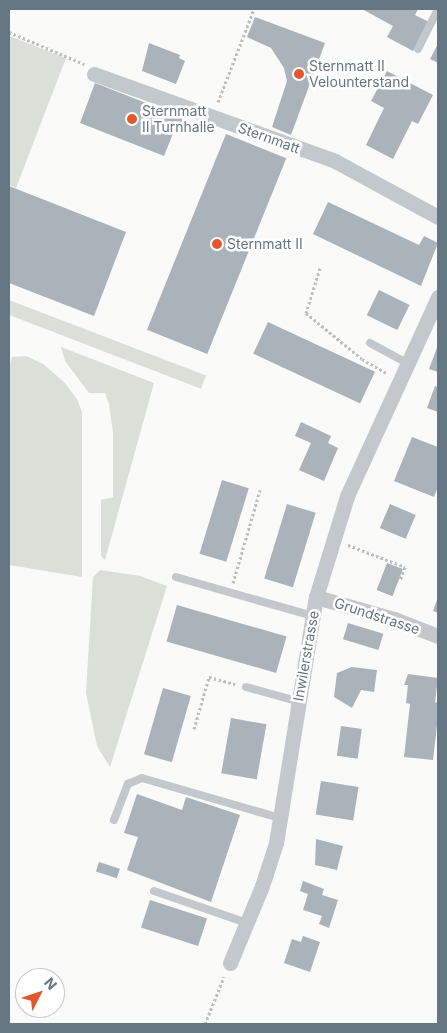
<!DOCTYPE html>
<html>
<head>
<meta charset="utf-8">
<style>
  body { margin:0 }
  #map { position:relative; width:447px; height:1033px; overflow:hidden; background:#fafaf8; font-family:Inter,sans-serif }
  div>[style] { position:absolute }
  .green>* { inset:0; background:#dadfd7; transform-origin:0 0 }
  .building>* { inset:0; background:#aab3b9; transform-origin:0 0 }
  .path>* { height:3px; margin-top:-1.5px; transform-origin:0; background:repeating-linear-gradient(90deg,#bbbfc2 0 2.5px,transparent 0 5px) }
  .service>* { height:8px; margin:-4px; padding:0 4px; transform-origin:4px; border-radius:4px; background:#c3c8cc }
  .minor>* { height:15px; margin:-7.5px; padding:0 7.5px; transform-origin:7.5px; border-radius:7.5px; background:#c3c8cc }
  .dots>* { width:14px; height:14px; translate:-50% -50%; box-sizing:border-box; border:2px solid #fff; border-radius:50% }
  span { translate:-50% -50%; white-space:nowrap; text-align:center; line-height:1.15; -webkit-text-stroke:5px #fff; paint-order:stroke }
  .poi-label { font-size:14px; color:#657683 }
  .left { translate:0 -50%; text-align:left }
  .street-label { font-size:14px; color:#657683 }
  .frame { position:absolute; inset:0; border:10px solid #657683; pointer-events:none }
  .north { position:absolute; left:15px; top:968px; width:50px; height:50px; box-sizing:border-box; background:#fff; border:1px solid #c1c8cd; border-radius:50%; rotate:49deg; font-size:14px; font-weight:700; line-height:20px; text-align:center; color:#657683 }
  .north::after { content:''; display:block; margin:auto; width:18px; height:22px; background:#e4572e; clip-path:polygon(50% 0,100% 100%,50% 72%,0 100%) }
</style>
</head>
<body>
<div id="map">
  <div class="green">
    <div style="clip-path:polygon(9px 36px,66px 58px,16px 188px,9px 185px)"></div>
    <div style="left:9px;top:300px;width:211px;height:14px;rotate:21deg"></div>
    <div style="clip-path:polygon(61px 347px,154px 383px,105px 560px,101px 556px,101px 500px,113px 497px,113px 432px,109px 404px,105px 393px,89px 393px,65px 361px)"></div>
    <div style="clip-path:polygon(26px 356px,43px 364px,64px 382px,77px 399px,82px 412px,82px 577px,9px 565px,9px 369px,12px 357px)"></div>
    <div style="clip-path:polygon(100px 570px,140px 576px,167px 586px,110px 767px,97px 746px,86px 693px,93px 577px)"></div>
  </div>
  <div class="building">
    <div style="clip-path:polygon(362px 9px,418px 9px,415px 15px,429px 22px,413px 51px,387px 37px,393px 26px)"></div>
    <div style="clip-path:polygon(255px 17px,325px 43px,291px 135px,272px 127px,287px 81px,284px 68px,271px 48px,247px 37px)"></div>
    <div style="clip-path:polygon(149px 43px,180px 55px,179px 58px,185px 61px,176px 84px,142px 71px)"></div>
    <div style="clip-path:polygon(438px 44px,438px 63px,430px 59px)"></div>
    <div style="clip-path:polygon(387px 71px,433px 95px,418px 124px,412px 121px,393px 159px,366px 145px,384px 108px,371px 101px)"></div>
    <div style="clip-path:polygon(95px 83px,182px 117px,183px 123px,176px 126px,164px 156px,80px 123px)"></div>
    <div style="left:226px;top:134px;width:65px;height:211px;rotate:22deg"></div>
    <div style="clip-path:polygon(9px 186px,126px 232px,94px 316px,9px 283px)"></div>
    <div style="clip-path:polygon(328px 202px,419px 245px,424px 236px,438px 243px,421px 286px,313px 234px)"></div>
    <div style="left:379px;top:290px;width:34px;height:28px;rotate:26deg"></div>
    <div style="left:268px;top:322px;width:118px;height:35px;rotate:25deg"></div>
    <div style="clip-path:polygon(438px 345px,438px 372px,429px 369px)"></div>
    <div style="clip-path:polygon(435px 386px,438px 387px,438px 412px,427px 408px)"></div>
    <div style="clip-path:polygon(301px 422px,331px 436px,328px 443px,338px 448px,324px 481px,299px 470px,311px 443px,295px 436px)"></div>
    <div style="clip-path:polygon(412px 437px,438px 447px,438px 487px,434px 497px,394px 481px)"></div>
    <div style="left:222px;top:480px;width:28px;height:77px;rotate:17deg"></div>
    <div style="left:287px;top:504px;width:30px;height:78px;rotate:17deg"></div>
    <div style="left:390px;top:504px;width:28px;height:26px;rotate:23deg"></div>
    <div style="left:387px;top:563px;width:17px;height:29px;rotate:21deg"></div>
    <div style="clip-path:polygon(438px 597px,438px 613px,433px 611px)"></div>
    <div style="left:177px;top:605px;width:114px;height:38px;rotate:16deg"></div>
    <div style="left:348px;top:623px;width:37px;height:17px;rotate:17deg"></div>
    <div style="clip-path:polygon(352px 667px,377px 670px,374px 692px,361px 690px,352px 708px,334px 697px,337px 673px)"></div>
    <div style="clip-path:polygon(408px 674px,438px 678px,435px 702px,438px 703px,438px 717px,433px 760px,404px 757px,410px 704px,406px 703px,408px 685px,404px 685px)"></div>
    <div style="left:163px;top:688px;width:29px;height:69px;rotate:16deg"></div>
    <div style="left:231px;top:718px;width:36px;height:56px;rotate:10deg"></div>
    <div style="left:341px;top:726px;width:21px;height:30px;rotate:8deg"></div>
    <div style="left:321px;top:781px;width:38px;height:34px;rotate:9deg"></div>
    <div style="clip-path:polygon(137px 794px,182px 810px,186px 797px,240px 815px,211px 902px,127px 870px,138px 837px,124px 833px)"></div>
    <div style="clip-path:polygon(316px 839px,343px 846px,337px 870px,315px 865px)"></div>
    <div style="left:99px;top:862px;width:22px;height:10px;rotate:18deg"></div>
    <div style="clip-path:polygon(303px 881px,324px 889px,322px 895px,338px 900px,329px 928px,319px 924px,322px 916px,303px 910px,308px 894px,300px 891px)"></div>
    <div style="left:150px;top:900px;width:60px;height:29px;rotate:18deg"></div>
    <div style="clip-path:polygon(303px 936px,320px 942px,310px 972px,284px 963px,292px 939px,301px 942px)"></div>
  </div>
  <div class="path">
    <div style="left:9px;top:32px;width:82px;rotate:23.1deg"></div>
    <div style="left:218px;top:102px;width:100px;rotate:-68.8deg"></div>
    <div style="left:320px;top:268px;width:47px;rotate:107.3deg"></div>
    <div style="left:306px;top:313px;width:72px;rotate:39.4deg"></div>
    <div style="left:362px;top:359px;width:28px;rotate:30deg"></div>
    <div style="left:348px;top:545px;width:61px;rotate:21.1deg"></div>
    <div style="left:405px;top:567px;width:14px;rotate:111deg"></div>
    <div style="left:233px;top:583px;width:97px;rotate:-73.8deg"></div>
    <div style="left:194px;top:729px;width:54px;rotate:-73.9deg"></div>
    <div style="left:209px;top:677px;width:27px;rotate:15deg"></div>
    <div style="left:205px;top:1024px;width:51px;rotate:-68deg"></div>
  </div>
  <div class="service">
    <div style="left:418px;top:49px;width:45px;rotate:-63.4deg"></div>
    <div style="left:370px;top:343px;width:42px;rotate:28.4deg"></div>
    <div style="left:176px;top:577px;width:142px;rotate:15.9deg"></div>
    <div style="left:246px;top:687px;width:53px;rotate:15.4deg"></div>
    <div style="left:114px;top:820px;width:39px;rotate:-69deg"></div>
    <div style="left:128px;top:784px;width:15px;rotate:-23deg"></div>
    <div style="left:142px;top:778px;width:144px;rotate:16.2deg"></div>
    <div style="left:154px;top:891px;width:98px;rotate:19deg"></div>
  </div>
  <div class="minor">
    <div style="left:94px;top:74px;width:256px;rotate:19.8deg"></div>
    <div style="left:335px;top:161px;width:117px;rotate:28.5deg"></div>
    <div style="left:316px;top:597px;width:81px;rotate:15.8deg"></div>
    <div style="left:394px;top:619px;width:47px;rotate:21.1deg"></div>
    <div style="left:230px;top:963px;width:83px;rotate:-67.4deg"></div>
    <div style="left:262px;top:886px;width:45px;rotate:-72deg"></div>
    <div style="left:276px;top:843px;width:249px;rotate:-80.8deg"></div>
    <div style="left:316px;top:597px;width:106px;rotate:-72.9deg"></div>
    <div style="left:347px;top:496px;width:219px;rotate:-65.4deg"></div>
  </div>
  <div class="dots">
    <div style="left:299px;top:74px;background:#e4572e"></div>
    <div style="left:132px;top:119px;background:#e4572e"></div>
    <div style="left:217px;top:244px;background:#e4572e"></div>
  </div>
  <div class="poi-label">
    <span class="left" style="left:309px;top:74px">Sternmatt II<br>Velounterstand</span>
    <span class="left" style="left:142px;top:119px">Sternmatt<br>II Turnhalle</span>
    <span class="left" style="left:227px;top:244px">Sternmatt II</span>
  </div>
  <div class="street-label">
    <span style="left:269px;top:138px;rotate:20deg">Sternmatt</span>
    <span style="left:377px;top:616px;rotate:18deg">Grundstrasse</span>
    <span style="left:306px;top:656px;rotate:-80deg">Inwilerstrasse</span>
  </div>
  <div class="frame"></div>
  <div class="north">N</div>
</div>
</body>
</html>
